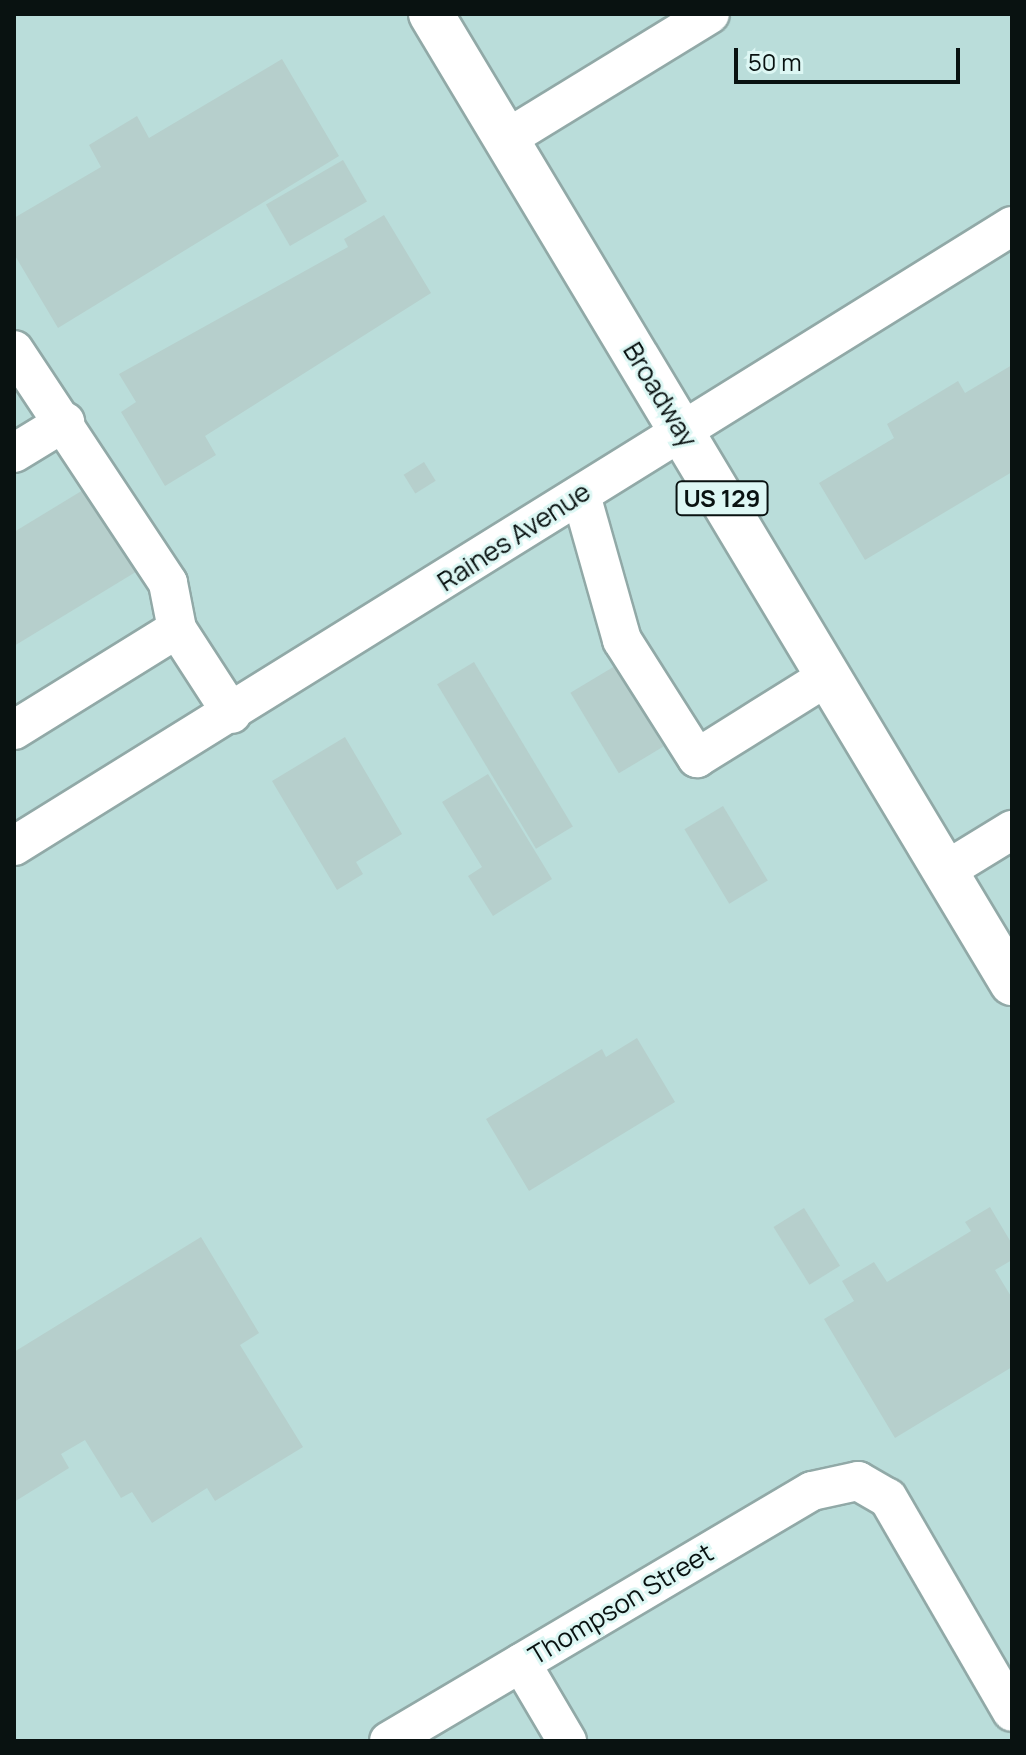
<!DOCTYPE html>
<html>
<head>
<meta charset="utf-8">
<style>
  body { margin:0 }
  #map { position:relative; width:1026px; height:1755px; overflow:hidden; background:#d0eae7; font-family:Manrope,sans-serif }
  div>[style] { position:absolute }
  .built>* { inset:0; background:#baddda; transform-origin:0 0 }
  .building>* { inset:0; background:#b6cfcc; transform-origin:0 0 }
  .roads { filter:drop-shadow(2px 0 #91a9a7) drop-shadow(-2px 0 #91a9a7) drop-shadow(0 2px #91a9a7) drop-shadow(0 -2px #91a9a7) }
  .minor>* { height:38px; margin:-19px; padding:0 19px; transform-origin:19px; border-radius:19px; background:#fff }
  .major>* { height:44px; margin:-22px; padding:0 22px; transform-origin:22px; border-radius:22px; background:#fff }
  span { translate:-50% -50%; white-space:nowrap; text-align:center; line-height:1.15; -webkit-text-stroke:6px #ddf7f4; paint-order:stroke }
  .shield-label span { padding:2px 6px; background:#ddf7f4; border:2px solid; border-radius:6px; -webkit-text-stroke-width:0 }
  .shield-label { font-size:24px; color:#091211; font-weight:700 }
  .street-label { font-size:26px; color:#091211 }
  .frame { position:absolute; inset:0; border:16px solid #091211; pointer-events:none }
  .scale { position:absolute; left:734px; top:48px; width:226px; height:36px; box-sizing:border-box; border:4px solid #091211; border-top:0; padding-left:10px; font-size:24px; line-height:28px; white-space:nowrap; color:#091211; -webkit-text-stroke:6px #ddf7f4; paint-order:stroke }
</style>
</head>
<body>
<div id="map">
  <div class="built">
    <div style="left:14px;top:14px;width:998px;height:1727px"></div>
  </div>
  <div class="building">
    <div style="clip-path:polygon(282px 59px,339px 156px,58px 328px,14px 254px,14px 218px,101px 167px,89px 145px,137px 116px,149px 138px)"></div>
    <div style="left:343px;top:160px;width:48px;height:89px;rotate:60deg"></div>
    <div style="clip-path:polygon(384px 215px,431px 293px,205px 436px,216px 455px,165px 486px,121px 412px,136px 402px,119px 374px,348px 247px,344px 239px)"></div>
    <div style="clip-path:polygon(1012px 365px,1012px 472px,865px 560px,819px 483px,894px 438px,887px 424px,958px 381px,965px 393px)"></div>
    <div style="left:424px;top:462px;width:22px;height:24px;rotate:58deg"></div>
    <div style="clip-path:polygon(88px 487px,139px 570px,14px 646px,14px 532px)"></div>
    <div style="left:474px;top:662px;width:192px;height:43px;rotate:59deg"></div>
    <div style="left:615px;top:666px;width:94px;height:52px;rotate:59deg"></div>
    <div style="clip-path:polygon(345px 737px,402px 834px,356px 862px,363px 874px,337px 890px,272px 781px)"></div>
    <div style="clip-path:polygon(488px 774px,552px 879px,493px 916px,468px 876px,482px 867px,442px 802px)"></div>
    <div style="left:723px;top:806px;width:87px;height:45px;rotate:59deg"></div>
    <div style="clip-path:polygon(637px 1038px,675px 1102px,529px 1191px,486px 1119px,602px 1049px,606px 1057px)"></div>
    <div style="clip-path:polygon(990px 1207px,1012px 1244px,1012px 1260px,995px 1270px,1012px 1298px,1012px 1367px,895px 1438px,824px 1319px,854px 1301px,842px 1281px,874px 1262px,887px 1282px,971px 1231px,965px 1222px)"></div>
    <div style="left:804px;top:1208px;width:68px;height:36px;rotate:58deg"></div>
    <div style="clip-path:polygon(201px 1237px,259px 1333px,240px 1345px,303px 1447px,215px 1501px,207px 1488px,152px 1523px,132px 1492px,121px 1498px,85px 1440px,61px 1454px,69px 1468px,14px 1502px,14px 1352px)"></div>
  </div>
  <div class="roads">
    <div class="minor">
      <div style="left:506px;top:139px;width:239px;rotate:-31.5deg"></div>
      <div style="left:14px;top:350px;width:279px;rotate:56.5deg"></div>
      <div style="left:168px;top:583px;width:47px;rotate:78.9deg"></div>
      <div style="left:14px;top:453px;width:60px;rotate:-31.3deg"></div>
      <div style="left:581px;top:495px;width:151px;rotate:74.2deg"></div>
      <div style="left:622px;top:640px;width:140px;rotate:57.6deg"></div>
      <div style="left:697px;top:758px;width:155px;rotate:-32deg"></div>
      <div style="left:14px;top:730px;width:192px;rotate:-31.8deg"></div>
      <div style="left:177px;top:629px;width:101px;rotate:57.1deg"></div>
      <div style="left:14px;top:846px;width:1175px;rotate:-31.85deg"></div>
      <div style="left:945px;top:871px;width:79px;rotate:-31.5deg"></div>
      <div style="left:521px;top:1663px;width:91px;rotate:59.5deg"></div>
      <div style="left:389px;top:1741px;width:491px;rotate:-30.6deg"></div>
      <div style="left:812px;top:1491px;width:47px;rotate:-12.3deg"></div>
      <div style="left:858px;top:1481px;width:34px;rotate:30deg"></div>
      <div style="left:888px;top:1498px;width:247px;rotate:59.9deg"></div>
    </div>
    <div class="major">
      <div style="left:431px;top:14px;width:1130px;rotate:59.05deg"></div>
    </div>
  </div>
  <div class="shield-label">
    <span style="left:722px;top:498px">US 129</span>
  </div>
  <div class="street-label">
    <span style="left:660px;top:395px;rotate:59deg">Broadway</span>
    <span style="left:514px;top:537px;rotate:-33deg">Raines Avenue</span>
    <span style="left:621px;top:1604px;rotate:-31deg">Thompson Street</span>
  </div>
  <div class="frame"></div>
  <div class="scale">50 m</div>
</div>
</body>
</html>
